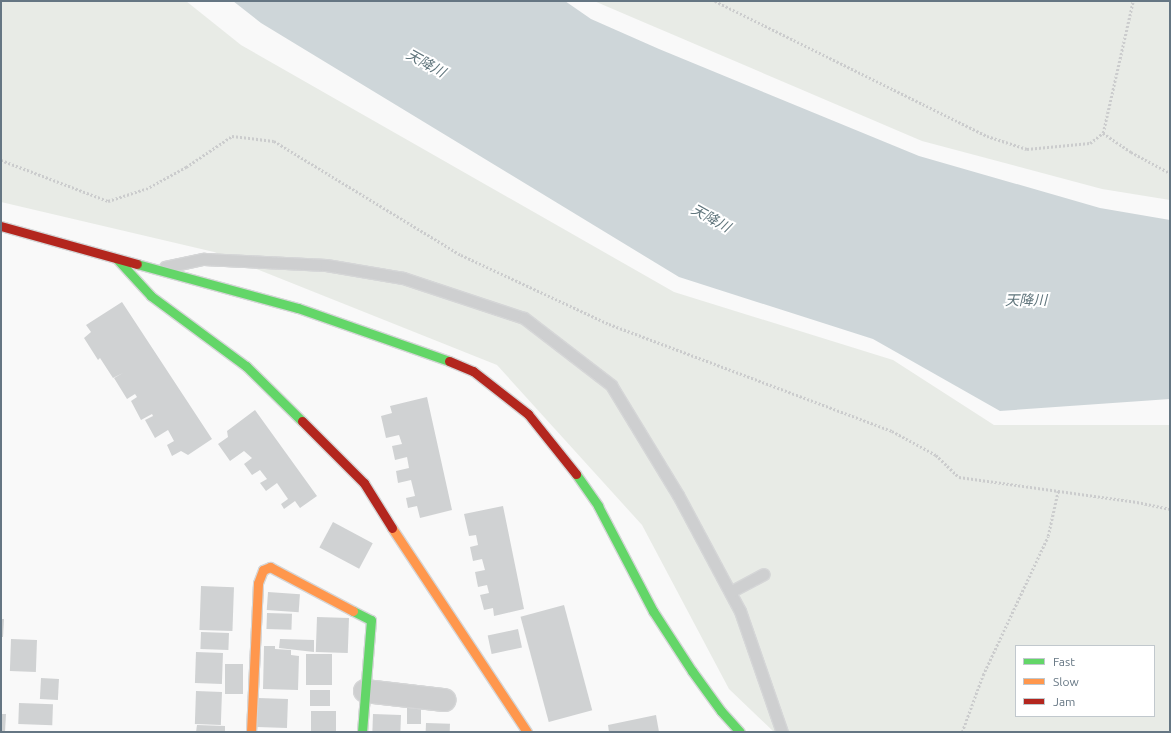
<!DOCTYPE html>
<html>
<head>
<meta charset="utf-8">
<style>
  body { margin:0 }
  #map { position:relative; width:1171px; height:733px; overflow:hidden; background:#f9f9f9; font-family:Ubuntu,"Noto Sans JP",sans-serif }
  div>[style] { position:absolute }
  .green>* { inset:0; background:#e8ebe6 }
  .water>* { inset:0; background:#ced6d9 }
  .building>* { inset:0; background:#d0d2d3; transform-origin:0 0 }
  .path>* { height:2.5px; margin-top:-1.25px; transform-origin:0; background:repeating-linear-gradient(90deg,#cbcccd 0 2px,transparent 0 4px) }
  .roads { filter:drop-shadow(1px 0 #d5d6d7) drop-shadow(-1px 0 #d5d6d7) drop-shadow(0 1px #d5d6d7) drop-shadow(0 -1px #d5d6d7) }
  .lane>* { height:11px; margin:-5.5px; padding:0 5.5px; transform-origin:5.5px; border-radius:5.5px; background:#cecfd0 }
  .street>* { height:22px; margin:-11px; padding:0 11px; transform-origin:11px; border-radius:11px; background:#cecfd0 }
  .fast>* { height:9px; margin:-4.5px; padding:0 4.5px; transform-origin:4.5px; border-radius:4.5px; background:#63d668 }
  .slow>* { height:9px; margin:-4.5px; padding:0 4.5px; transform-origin:4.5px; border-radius:4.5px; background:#ff974d }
  .jam>* { height:9px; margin:-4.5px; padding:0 4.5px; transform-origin:4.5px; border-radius:4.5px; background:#b3261e }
  span { translate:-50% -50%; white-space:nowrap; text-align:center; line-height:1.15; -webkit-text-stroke:4px #fff; paint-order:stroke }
  .water-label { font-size:14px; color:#60757c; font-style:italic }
  .frame { position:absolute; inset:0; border:2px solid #657683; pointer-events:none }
  .legend { position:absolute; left:1015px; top:645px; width:140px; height:72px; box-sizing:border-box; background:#fff; border:1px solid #c1c8cd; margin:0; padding:5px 7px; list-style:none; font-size:12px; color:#657683 }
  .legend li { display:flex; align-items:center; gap:8px; height:20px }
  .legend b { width:20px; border:1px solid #c1c8cd }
</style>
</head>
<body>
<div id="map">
  <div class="green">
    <div style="clip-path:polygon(evenodd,1px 1px,186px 1px,241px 45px,674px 292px,893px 360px,994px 425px,1170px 425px,1170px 732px,774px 732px,729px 689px,642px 525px,497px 365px,214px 252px,1px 202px,1px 1px,1016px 646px,1154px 646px,1154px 716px,1016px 716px,1016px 646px)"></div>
    <div style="clip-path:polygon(594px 1px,1170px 1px,1170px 200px,1102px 189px,922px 141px)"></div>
  </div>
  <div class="water">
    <div style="clip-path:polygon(233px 1px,565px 1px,591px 19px,659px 49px,919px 156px,1100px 208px,1170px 220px,1170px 399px,1000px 411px,873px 339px,679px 277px,261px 23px)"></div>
  </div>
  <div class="building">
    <div style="clip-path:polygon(122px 302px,212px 439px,188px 455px,181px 451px,172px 456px,167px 445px,174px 441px,168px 430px,155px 438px,145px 420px,153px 416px,152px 414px,141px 420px,131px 401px,137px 397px,135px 394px,127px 399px,114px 378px,123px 373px,113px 378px,100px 358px,98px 360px,84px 338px,91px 332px,86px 325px)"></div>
    <div style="clip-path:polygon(427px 397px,452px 510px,420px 518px,417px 506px,408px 508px,406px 498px,415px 496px,411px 480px,398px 483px,396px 471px,409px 468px,407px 457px,395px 460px,392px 446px,402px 444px,399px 435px,386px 438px,381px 416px,392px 413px,390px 406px)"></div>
    <div style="clip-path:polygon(255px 410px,317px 496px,300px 508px,295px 501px,284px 509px,281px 504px,288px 499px,277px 483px,266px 491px,260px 483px,267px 479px,260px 470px,252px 475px,244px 464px,252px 458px,244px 451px,230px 461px,218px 444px,228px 437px,227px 431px)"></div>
    <div style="clip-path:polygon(503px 506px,524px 609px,494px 616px,493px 608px,484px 610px,480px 595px,489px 593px,487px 585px,478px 587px,475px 572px,485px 570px,482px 559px,473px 561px,470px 547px,478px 545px,476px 535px,469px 536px,464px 514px)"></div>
    <div style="left:333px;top:522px;width:45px;height:29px;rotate:28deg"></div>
    <div style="left:201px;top:586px;width:33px;height:44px;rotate:2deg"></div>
    <div style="left:268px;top:592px;width:32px;height:18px;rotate:4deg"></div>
    <div style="left:564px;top:605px;width:109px;height:45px;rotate:75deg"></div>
    <div style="left:267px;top:613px;width:25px;height:16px;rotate:2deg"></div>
    <div style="left:317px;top:617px;width:32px;height:35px;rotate:2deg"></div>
    <div style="clip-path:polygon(1px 619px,4px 619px,3px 637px,1px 637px)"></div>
    <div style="left:518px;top:629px;width:19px;height:31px;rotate:78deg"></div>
    <div style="left:201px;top:632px;width:28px;height:17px;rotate:2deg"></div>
    <div style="left:11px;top:639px;width:26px;height:32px;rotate:2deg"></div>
    <div style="clip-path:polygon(280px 639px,314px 640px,314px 652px,279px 648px)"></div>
    <div style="clip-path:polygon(264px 646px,275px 646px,275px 649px,291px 650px,291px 655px,299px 656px,298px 690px,263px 689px)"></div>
    <div style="left:196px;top:652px;width:27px;height:31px;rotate:2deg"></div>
    <div style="left:306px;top:654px;width:26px;height:31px"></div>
    <div style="left:225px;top:664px;width:18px;height:30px"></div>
    <div style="left:41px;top:678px;width:18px;height:21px;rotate:3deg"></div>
    <div style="left:310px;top:690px;width:20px;height:16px"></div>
    <div style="left:196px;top:691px;width:26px;height:33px;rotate:2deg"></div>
    <div style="left:258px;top:698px;width:30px;height:29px;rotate:2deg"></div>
    <div style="left:19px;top:703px;width:34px;height:21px;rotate:2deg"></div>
    <div style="left:407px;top:706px;width:14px;height:18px"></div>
    <div style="left:311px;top:711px;width:25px;height:21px"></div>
    <div style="clip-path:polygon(1px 714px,6px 714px,5px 732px,1px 732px)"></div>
    <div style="left:373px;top:714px;width:28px;height:18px;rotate:2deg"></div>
    <div style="clip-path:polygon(656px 715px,659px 732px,609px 732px,608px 725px)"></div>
    <div style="left:426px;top:723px;width:24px;height:9px;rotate:2deg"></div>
    <div style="clip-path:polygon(197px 725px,225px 726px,225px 732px,196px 732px)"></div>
  </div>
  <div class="path">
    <div style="left:715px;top:1px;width:304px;rotate:26.4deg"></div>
    <div style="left:987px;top:136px;width:42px;rotate:18deg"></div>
    <div style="left:1027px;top:149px;width:63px;rotate:-5.4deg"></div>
    <div style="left:1090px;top:143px;width:16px;rotate:-38deg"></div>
    <div style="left:1103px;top:133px;width:34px;rotate:34deg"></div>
    <div style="left:1131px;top:152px;width:44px;rotate:28.3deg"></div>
    <div style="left:1103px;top:133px;width:135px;rotate:-77.2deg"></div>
    <div style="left:1px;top:160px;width:115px;rotate:21deg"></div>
    <div style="left:108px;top:201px;width:40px;rotate:-18deg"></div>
    <div style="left:146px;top:189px;width:46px;rotate:-28.8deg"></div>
    <div style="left:186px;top:167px;width:55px;rotate:-34deg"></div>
    <div style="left:232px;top:136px;width:42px;rotate:6.8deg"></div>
    <div style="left:274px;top:141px;width:219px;rotate:31.4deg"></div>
    <div style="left:461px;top:255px;width:163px;rotate:25deg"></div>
    <div style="left:609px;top:324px;width:303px;rotate:20.7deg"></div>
    <div style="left:892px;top:431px;width:50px;rotate:28.6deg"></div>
    <div style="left:936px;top:455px;width:32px;rotate:44deg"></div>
    <div style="left:959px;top:477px;width:180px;rotate:8deg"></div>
    <div style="left:1137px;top:502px;width:34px;rotate:12deg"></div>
    <div style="left:962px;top:732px;width:61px;rotate:-69.8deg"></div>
    <div style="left:983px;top:675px;width:153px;rotate:-64.9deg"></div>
    <div style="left:1048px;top:536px;width:46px;rotate:-77.5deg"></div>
  </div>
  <div class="roads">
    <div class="lane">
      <div style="left:165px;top:267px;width:40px;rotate:-12deg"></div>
      <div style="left:204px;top:259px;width:122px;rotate:2.8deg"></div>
      <div style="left:326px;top:265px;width:78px;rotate:9.6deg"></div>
      <div style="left:403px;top:278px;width:127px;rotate:18.3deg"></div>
      <div style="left:524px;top:318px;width:110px;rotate:37.6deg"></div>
      <div style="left:611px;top:385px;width:129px;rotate:58.7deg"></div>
      <div style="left:678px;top:495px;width:132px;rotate:61.9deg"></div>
      <div style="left:740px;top:611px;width:128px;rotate:70.9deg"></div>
      <div style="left:730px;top:592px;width:38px;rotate:-28deg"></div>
    </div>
    <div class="street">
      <div style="left:365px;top:691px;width:80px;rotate:6.5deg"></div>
    </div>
    <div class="fast">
      <div style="left:117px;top:259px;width:50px;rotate:47.4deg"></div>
      <div style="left:151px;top:296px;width:118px;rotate:36.4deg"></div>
      <div style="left:246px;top:366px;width:78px;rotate:44.5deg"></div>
      <div style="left:137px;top:264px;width:167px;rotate:15.3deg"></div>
      <div style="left:298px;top:308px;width:160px;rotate:19.3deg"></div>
      <div style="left:576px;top:474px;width:39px;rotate:55deg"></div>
      <div style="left:598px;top:506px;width:119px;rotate:62.4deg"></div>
      <div style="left:653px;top:611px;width:72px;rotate:57deg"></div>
      <div style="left:692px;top:671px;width:49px;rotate:54.1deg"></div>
      <div style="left:721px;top:711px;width:28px;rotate:48deg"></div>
      <div style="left:353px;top:611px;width:20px;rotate:27deg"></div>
      <div style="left:371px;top:620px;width:112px;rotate:94.6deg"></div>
    </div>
    <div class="slow">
      <div style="left:392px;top:528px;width:245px;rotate:56.5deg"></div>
      <div style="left:251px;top:732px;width:149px;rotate:-87.3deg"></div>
      <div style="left:258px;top:583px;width:14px;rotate:-69deg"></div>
      <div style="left:263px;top:570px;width:8px;rotate:-23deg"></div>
      <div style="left:270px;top:567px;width:94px;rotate:27.9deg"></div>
    </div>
    <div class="jam">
      <div style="left:1px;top:226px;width:141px;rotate:15.6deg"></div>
      <div style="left:449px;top:361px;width:26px;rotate:23deg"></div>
      <div style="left:473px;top:371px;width:70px;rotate:38deg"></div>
      <div style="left:528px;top:414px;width:77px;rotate:51.3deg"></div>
      <div style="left:302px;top:421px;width:88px;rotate:45deg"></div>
      <div style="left:364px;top:483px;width:53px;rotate:58.1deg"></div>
    </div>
  </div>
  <div class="water-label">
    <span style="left:426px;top:63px;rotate:29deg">天降川</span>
    <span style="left:711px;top:218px;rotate:29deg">天降川</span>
    <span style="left:1026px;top:300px">天降川</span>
  </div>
  <div class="frame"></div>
  <ul class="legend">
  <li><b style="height:5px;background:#63d668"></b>Fast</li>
  <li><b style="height:5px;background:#ff974d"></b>Slow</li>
  <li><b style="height:5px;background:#b3261e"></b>Jam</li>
  </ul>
</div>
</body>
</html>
